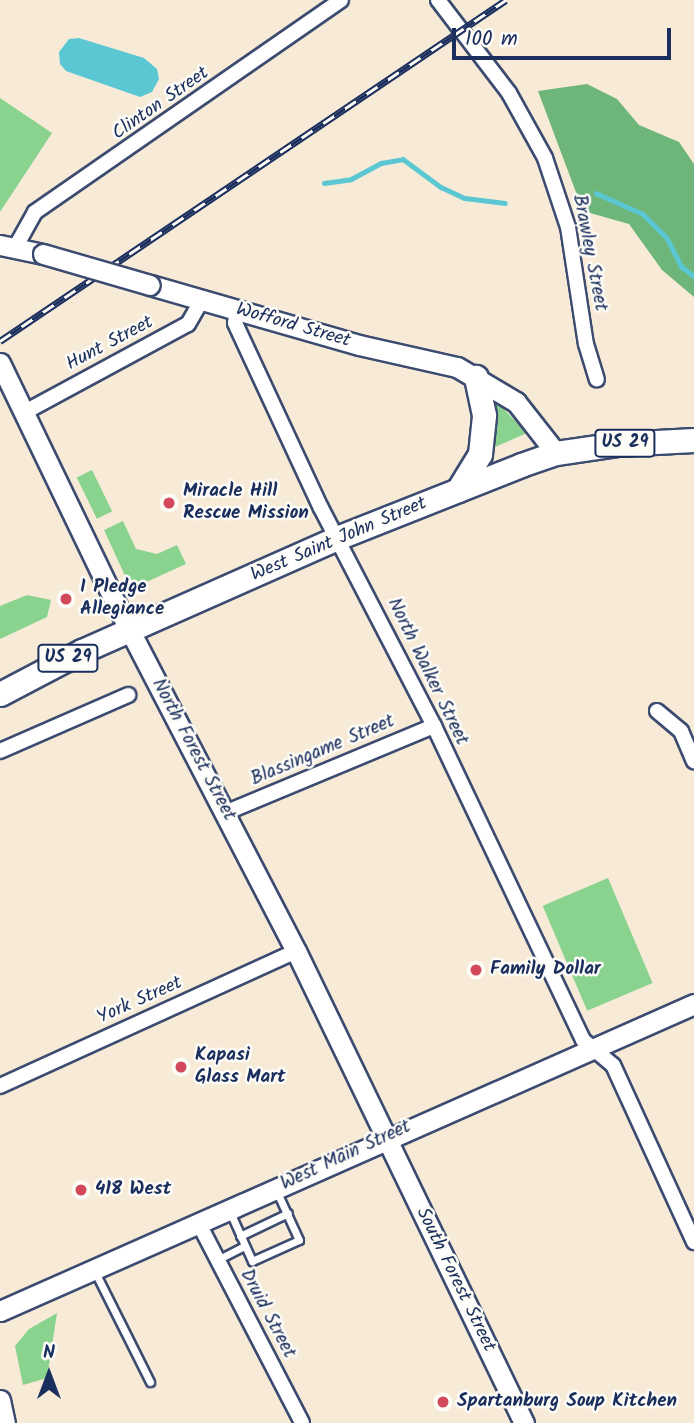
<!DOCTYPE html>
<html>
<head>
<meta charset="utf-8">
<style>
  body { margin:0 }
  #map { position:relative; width:694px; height:1423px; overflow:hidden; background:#f7ebd8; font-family:Kalam,sans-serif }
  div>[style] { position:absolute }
  .green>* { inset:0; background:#89d38e; transform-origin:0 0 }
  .forest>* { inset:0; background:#6eb579 }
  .water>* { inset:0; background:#5bc7d3 }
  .stream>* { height:4.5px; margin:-2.25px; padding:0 2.25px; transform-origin:2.25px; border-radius:2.25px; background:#5bc7d3 }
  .roads { filter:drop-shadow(2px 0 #3c4b70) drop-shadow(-2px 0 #3c4b70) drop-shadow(0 2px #3c4b70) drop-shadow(0 -2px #3c4b70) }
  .lane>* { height:7px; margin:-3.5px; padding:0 3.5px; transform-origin:3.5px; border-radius:3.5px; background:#fff }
  .street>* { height:14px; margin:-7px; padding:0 7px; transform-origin:7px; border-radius:7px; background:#fff }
  .secondary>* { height:19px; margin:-9.5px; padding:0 9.5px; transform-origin:9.5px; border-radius:9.5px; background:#fff }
  .primary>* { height:23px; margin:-11.5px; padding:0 11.5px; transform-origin:11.5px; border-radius:11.5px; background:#fff }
  .rail>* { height:7px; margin-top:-3.5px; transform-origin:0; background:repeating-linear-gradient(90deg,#fdfcf7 0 13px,#1b2f5e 0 26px); box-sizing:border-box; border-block:2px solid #1b2f5e }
  .bridges { filter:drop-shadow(2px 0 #3c4b70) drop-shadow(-2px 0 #3c4b70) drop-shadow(0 2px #3c4b70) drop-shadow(0 -2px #3c4b70) }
  .secondary-bridge>* { height:19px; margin:-9.5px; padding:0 9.5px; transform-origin:9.5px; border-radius:9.5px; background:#fff }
  .dots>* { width:19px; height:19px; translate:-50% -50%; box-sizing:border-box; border:4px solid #fdfcf7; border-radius:50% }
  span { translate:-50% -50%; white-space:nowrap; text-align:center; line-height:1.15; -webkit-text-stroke:5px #fdfcf7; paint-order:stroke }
  .shield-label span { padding:2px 5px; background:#fdfcf7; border:2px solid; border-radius:5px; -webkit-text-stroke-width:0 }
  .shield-label { font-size:18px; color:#1b2f5e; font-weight:700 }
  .street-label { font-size:19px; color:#1b2f5e }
  .poi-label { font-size:19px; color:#1b2f5e; font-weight:700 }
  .left { translate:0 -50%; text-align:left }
  .north { position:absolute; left:14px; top:1339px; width:70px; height:70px; -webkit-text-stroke:5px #fdfcf7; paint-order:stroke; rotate:0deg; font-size:19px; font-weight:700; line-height:28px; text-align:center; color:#1b2f5e }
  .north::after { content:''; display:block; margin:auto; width:24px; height:32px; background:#1b2f5e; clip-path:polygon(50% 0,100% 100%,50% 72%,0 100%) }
  .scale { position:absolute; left:452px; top:28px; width:219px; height:32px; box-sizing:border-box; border:4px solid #1b2f5e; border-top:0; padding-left:9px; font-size:21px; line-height:24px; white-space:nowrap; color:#1b2f5e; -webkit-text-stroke:5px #fdfcf7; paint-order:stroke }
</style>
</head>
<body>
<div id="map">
  <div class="green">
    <div style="clip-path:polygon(0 98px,52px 133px,0 212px)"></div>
    <div style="clip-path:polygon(495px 400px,527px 433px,495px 447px,497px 416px)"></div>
    <div style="left:92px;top:470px;width:46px;height:17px;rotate:64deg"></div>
    <div style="clip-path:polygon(123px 521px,136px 549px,157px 554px,177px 545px,186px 564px,131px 589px,104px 530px)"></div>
    <div style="clip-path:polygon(27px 595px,51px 600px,47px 617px,0 639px,0 606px)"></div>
    <div style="left:608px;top:878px;width:114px;height:71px;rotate:67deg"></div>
    <div style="clip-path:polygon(57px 1313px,47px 1378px,23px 1385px,15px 1346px,29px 1329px)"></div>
  </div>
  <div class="forest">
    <div style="clip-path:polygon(587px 84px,617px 99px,639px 125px,679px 142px,694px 164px,694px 297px,662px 270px,629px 224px,583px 211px,538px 91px)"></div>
  </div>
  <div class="water">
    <div style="clip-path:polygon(79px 38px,144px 58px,157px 69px,159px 79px,152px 92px,140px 97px,66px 71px,60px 64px,59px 52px,69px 39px)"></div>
  </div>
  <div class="stream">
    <div style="left:324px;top:183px;width:27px;rotate:-8deg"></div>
    <div style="left:351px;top:179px;width:34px;rotate:-28deg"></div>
    <div style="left:381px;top:163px;width:22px;rotate:-10deg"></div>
    <div style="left:403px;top:159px;width:47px;rotate:36.4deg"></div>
    <div style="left:441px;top:187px;width:26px;rotate:25deg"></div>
    <div style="left:465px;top:198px;width:40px;rotate:7.1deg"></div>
    <div style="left:596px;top:193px;width:51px;rotate:24.1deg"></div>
    <div style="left:643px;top:214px;width:34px;rotate:45deg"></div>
    <div style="left:667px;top:238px;width:33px;rotate:63deg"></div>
    <div style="left:682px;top:267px;width:15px;rotate:37deg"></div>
  </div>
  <div class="roads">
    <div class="lane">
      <div style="left:230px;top:1212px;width:54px;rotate:65.8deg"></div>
      <div style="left:252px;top:1261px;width:51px;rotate:-24.1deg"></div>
      <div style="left:299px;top:1240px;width:55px;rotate:-114.7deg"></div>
      <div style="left:240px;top:1236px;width:53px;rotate:-25.6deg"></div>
      <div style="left:217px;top:1260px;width:31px;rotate:-27deg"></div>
      <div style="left:95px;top:1272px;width:123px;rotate:63.4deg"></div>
    </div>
    <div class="street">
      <div style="left:438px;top:0;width:117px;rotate:52.6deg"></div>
      <div style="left:509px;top:93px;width:74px;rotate:61deg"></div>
      <div style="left:545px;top:158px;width:73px;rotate:71.6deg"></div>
      <div style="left:568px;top:227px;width:118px;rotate:81.3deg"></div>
      <div style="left:586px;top:344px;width:37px;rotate:73deg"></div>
      <div style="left:15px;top:248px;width:41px;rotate:-60.9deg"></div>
      <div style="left:35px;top:212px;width:372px;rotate:-34.7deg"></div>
      <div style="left:237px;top:309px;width:14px;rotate:98deg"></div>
      <div style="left:235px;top:323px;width:204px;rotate:65.1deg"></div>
      <div style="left:321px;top:508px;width:246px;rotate:62.6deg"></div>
      <div style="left:434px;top:726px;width:348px;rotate:64.6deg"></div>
      <div style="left:583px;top:1040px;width:39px;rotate:40deg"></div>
      <div style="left:613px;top:1065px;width:195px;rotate:65.4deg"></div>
      <div style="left:25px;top:412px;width:185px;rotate:-28.4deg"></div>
      <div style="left:188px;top:324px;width:28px;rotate:-60deg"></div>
      <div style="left:657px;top:711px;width:31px;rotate:40deg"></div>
      <div style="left:681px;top:731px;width:33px;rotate:67deg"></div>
      <div style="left:0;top:751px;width:140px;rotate:-23.6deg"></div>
      <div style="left:227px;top:812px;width:224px;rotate:-22.6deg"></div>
      <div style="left:0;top:1086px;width:325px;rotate:-24.5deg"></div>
      <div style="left:198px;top:1222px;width:226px;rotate:62.6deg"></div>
    </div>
    <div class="secondary">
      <div style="left:0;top:245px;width:44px;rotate:11.8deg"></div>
      <div style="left:150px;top:285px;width:217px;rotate:16deg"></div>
      <div style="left:359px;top:345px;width:100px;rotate:12.7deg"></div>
      <div style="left:457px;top:367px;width:69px;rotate:30.7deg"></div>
      <div style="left:516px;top:402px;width:65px;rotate:51.9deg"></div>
      <div style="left:0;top:363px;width:263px;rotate:64.3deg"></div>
      <div style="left:114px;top:600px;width:395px;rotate:62.6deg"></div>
      <div style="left:296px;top:951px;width:524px;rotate:64.22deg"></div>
      <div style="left:0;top:1311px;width:759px;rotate:-23.86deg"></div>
      <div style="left:0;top:1400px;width:24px;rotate:78deg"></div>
    </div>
    <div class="primary">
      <div style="left:458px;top:490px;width:42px;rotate:-58.6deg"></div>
      <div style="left:480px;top:454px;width:39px;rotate:-84deg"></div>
      <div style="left:484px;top:415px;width:39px;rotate:-102deg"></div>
      <div style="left:0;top:694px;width:93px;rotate:-27.7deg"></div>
      <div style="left:82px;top:651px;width:279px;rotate:-23.9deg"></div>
      <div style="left:337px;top:538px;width:198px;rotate:-21.6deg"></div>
      <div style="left:521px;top:465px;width:37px;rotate:-19deg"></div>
      <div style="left:556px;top:453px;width:63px;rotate:-8.3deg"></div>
      <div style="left:618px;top:444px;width:76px;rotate:-3deg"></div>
    </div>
  </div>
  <div class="rail">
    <div style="left:0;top:341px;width:610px;rotate:-33.98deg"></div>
  </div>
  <div class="bridges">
    <div class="secondary-bridge">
      <div style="left:43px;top:254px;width:111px;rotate:16.2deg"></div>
    </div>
  </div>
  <div class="dots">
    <div style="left:169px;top:503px;background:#d1495b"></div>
    <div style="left:66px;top:599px;background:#d1495b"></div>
    <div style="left:476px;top:970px;background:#d1495b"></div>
    <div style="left:181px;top:1067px;background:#d1495b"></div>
    <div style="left:81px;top:1190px;background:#d1495b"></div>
    <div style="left:443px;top:1402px;background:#d1495b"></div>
  </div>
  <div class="shield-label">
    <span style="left:625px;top:443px">US 29</span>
    <span style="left:68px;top:658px">US 29</span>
  </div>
  <div class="street-label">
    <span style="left:161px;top:104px;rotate:-35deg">Clinton Street</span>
    <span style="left:589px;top:253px;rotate:79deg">Brawley Street</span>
    <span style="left:293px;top:326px;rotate:16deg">Wofford Street</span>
    <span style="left:110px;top:344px;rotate:-28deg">Hunt Street</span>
    <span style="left:339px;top:540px;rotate:-23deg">West Saint John Street</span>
    <span style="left:427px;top:672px;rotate:64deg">North Walker Street</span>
    <span style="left:193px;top:750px;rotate:62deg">North Forest Street</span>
    <span style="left:323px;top:751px;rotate:-23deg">Blassingame Street</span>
    <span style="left:140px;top:1001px;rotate:-24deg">York Street</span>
    <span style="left:346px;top:1156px;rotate:-25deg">West Main Street</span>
    <span style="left:455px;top:1280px;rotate:64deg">South Forest Street</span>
    <span style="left:267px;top:1314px;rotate:62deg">Druid Street</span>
  </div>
  <div class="poi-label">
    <span class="left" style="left:183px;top:503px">Miracle Hill<br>Rescue Mission</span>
    <span class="left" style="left:80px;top:599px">I Pledge<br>Allegiance</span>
    <span class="left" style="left:490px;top:970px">Family Dollar</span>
    <span class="left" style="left:195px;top:1067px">Kapasi<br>Glass Mart</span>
    <span class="left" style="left:95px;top:1190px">418 West</span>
    <span class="left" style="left:457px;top:1402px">Spartanburg Soup Kitchen</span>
  </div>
  <div class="north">N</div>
  <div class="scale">100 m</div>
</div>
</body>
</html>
